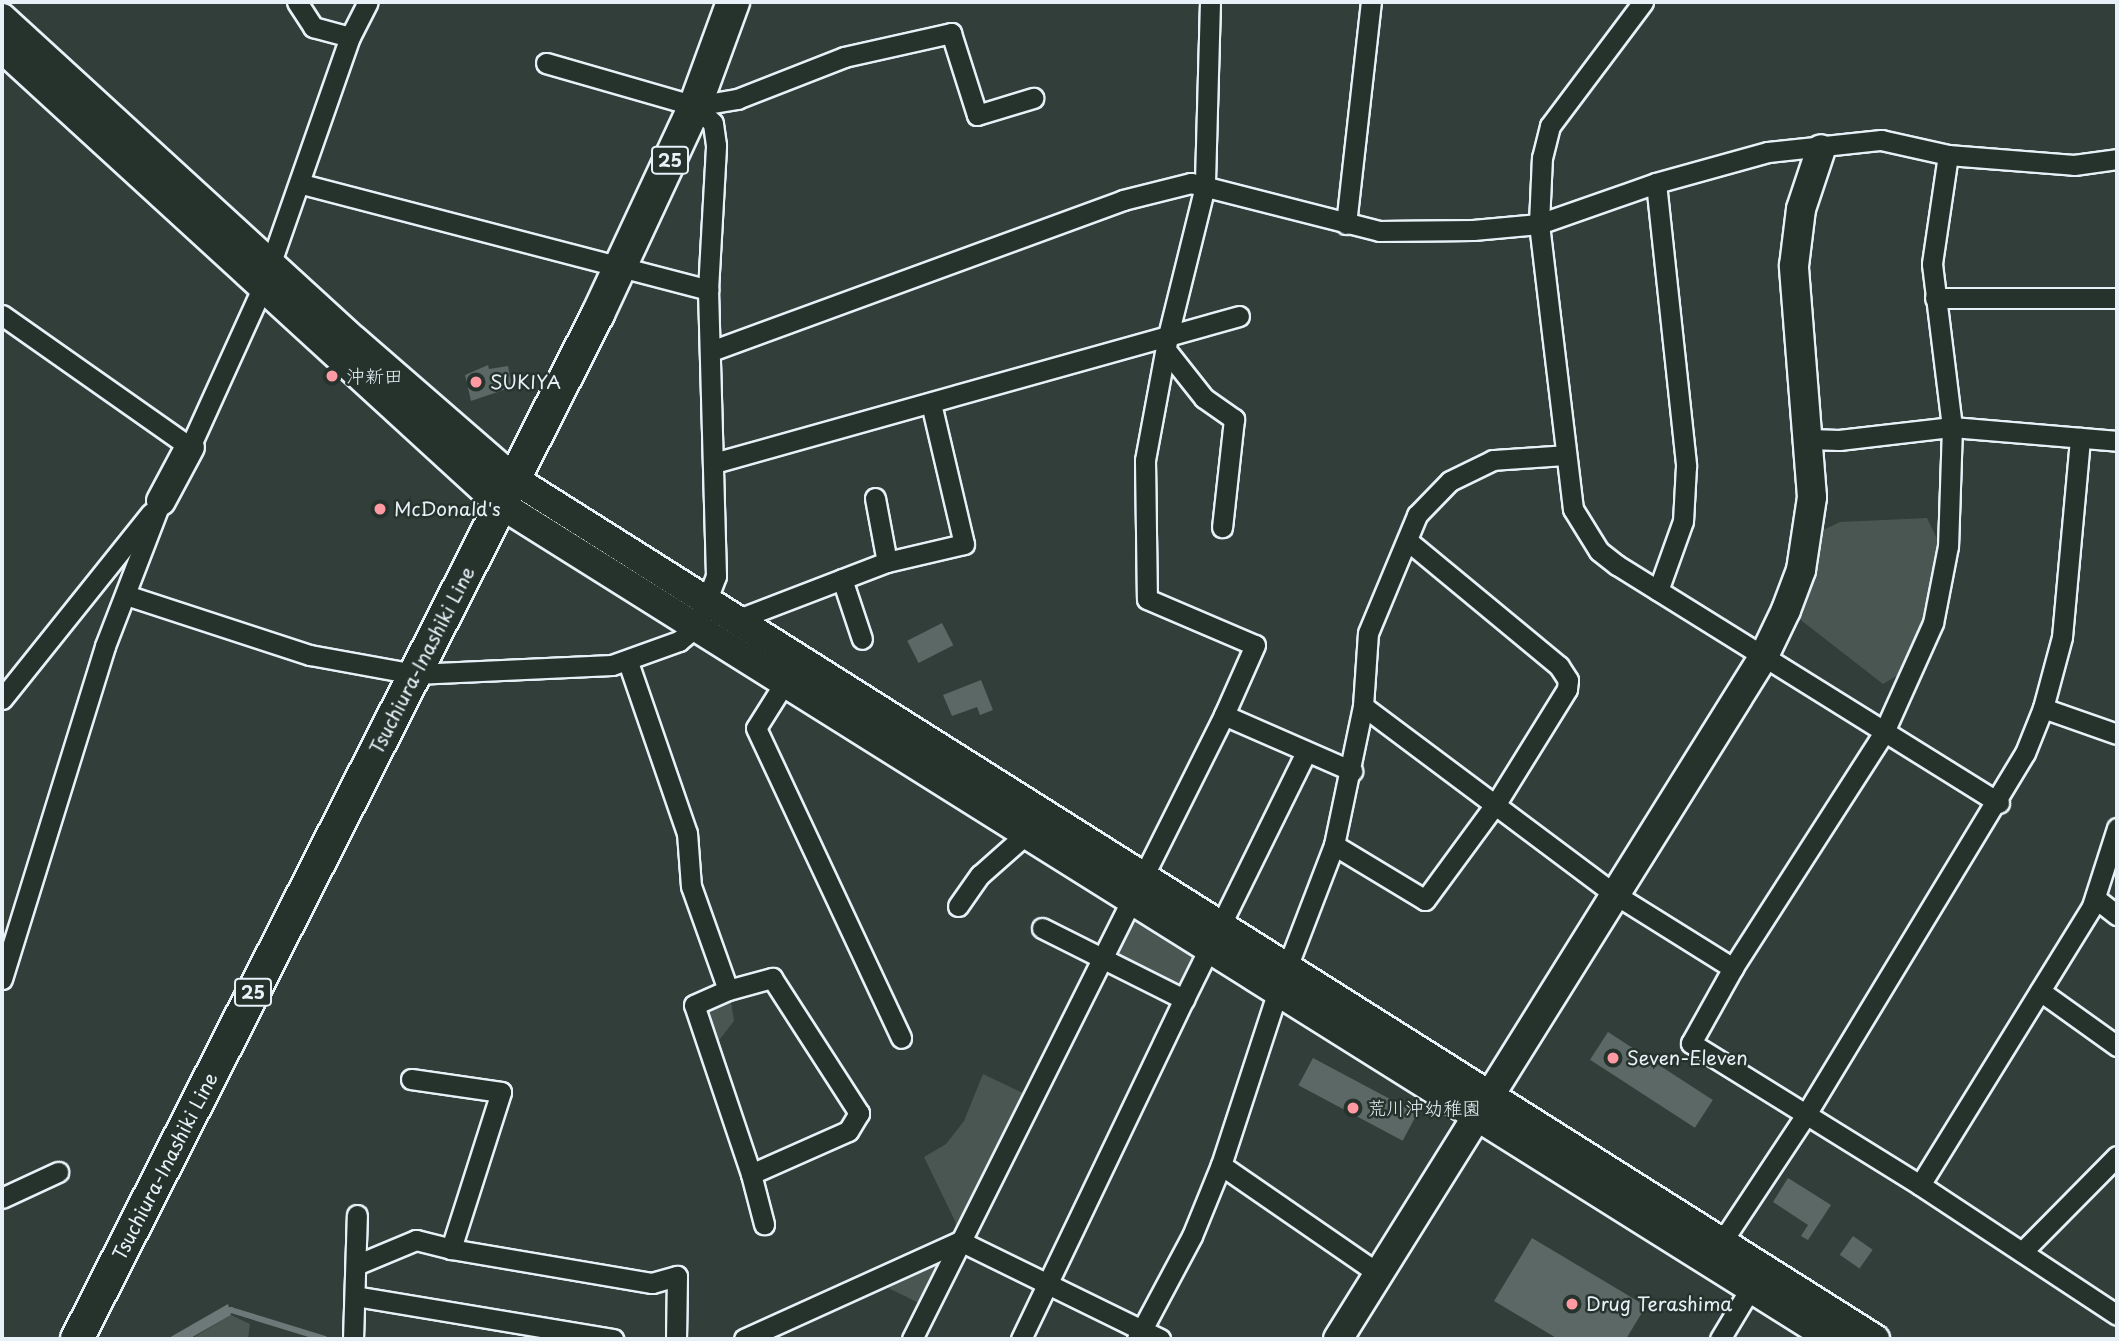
<!DOCTYPE html>
<html>
<head>
<meta charset="utf-8">
<style>
  body { margin:0 }
  #map { position:relative; width:2119px; height:1341px; overflow:hidden; background:#323e39; font-family:"Playpen Sans","Klee One",sans-serif }
  div>[style] { position:absolute }
  .green>* { inset:0; background:#495651; transform-origin:0 0 }
  .water>* { inset:0; background:#6d7978 }
  .stream>* { height:6px; margin:-3px; padding:0 3px; transform-origin:3px; border-radius:3px; background:#6d7978 }
  .building>* { inset:0; background:#5c6865; transform-origin:0 0 }
  .roads { filter:drop-shadow(2px 0 #e8f1f8) drop-shadow(-2px 0 #e8f1f8) drop-shadow(0 2px #e8f1f8) drop-shadow(0 -2px #e8f1f8) }
  .street>* { height:19px; margin:-9.5px; padding:0 9.5px; transform-origin:9.5px; border-radius:9.5px; background:#26332d }
  .secondary>* { height:28px; margin:-14px; padding:0 14px; transform-origin:14px; border-radius:14px; background:#26332d }
  .primary>* { height:32px; margin:-16px; padding:0 16px; transform-origin:16px; border-radius:16px; background:#26332d }
  .dots>* { width:19px; height:19px; translate:-50% -50%; box-sizing:border-box; border:4px solid #26332d; border-radius:50% }
  span { translate:-50% -50%; white-space:nowrap; text-align:center; line-height:1.15; -webkit-text-stroke:5px #26332d; paint-order:stroke }
  .shield-label span { padding:2px 5px; background:#26332d; border:2px solid; border-radius:5px; -webkit-text-stroke-width:0 }
  .shield-label { font-size:18px; color:#e8f1f8; font-weight:700 }
  .poi-label { font-size:19px; color:#e8f1f8 }
  .left { translate:0 -50%; text-align:left }
  .street-label { font-size:19px; color:#e8f1f8 }
  .frame { position:absolute; inset:0; border:4px solid #e8f1f8; pointer-events:none }
</style>
</head>
<body>
<div id="map">
  <div class="green">
    <div style="clip-path:polygon(1927px 518px,1940px 545px,1925px 621px,1905px 671px,1883px 684px,1793px 614px,1817px 533px,1840px 522px)"></div>
    <div style="left:1130px;top:904px;width:87px;height:56px;rotate:30deg"></div>
    <div style="clip-path:polygon(730px 995px,734px 1021px,713px 1048px,700px 1009px)"></div>
    <div style="clip-path:polygon(983px 1074px,1029px 1096px,958px 1236px,955px 1221px,924px 1157px,946px 1144px,964px 1121px)"></div>
    <div style="clip-path:polygon(954px 1247px,925px 1306px,876px 1282px)"></div>
    <div style="clip-path:polygon(231px 1315px,250px 1324px,248px 1339px,191px 1339px)"></div>
  </div>
  <div class="water">
    <div style="clip-path:polygon(228px 1304px,231px 1315px,189px 1339px,167px 1339px)"></div>
  </div>
  <div class="stream">
    <div style="left:223px;top:1314px;width:9px;rotate:-27deg"></div>
    <div style="left:231px;top:1310px;width:98px;rotate:17.1deg"></div>
  </div>
  <div class="building">
    <div style="clip-path:polygon(488px 365px,489px 369px,508px 366px,512px 387px,471px 401px,465px 375px)"></div>
    <div style="left:942px;top:623px;width:25px;height:39px;rotate:63deg"></div>
    <div style="clip-path:polygon(981px 680px,993px 710px,980px 715px,977px 707px,952px 716px,943px 695px)"></div>
    <div style="left:1608px;top:1032px;width:125px;height:33px;rotate:33deg"></div>
    <div style="left:1313px;top:1058px;width:118px;height:31px;rotate:28deg"></div>
    <div style="clip-path:polygon(1788px 1178px,1831px 1205px,1808px 1240px,1801px 1236px,1808px 1225px,1773px 1202px)"></div>
    <div style="left:1853px;top:1236px;width:24px;height:23px;rotate:35deg"></div>
    <div style="clip-path:polygon(1532px 1238px,1646px 1306px,1626px 1339px,1558px 1339px,1494px 1301px)"></div>
  </div>
  <div class="roads">
    <div class="street">
      <div style="left:297px;top:2px;width:30px;rotate:57deg"></div>
      <div style="left:313px;top:27px;width:38px;rotate:15deg"></div>
      <div style="left:1210px;top:2px;width:184px;rotate:91.6deg"></div>
      <div style="left:1205px;top:186px;width:154px;rotate:103.9deg"></div>
      <div style="left:1168px;top:336px;width:126px;rotate:100.5deg"></div>
      <div style="left:1145px;top:460px;width:139px;rotate:89.2deg"></div>
      <div style="left:1147px;top:599px;width:117px;rotate:23.1deg"></div>
      <div style="left:1255px;top:645px;width:77px;rotate:113.9deg"></div>
      <div style="left:1643px;top:2px;width:155px;rotate:126.9deg"></div>
      <div style="left:1550px;top:126px;width:32px;rotate:104deg"></div>
      <div style="left:1542px;top:157px;width:67px;rotate:92.6deg"></div>
      <div style="left:1539px;top:224px;width:287px;rotate:83.2deg"></div>
      <div style="left:1573px;top:509px;width:49px;rotate:58.2deg"></div>
      <div style="left:1599px;top:551px;width:23px;rotate:38deg"></div>
      <div style="left:1617px;top:565px;width:450px;rotate:31.9deg"></div>
      <div style="left:546px;top:63px;width:155px;rotate:16.1deg"></div>
      <div style="left:695px;top:106px;width:43px;rotate:-9.5deg"></div>
      <div style="left:737px;top:99px;width:115px;rotate:-21.4deg"></div>
      <div style="left:844px;top:57px;width:110px;rotate:-12.6deg"></div>
      <div style="left:951px;top:33px;width:86px;rotate:72.4deg"></div>
      <div style="left:977px;top:115px;width:59px;rotate:-16.9deg"></div>
      <div style="left:1948px;top:155px;width:110px;rotate:98.4deg"></div>
      <div style="left:1932px;top:264px;width:164px;rotate:83deg"></div>
      <div style="left:1952px;top:427px;width:119px;rotate:91.9deg"></div>
      <div style="left:1948px;top:546px;width:78px;rotate:101deg"></div>
      <div style="left:1933px;top:623px;width:122px;rotate:114.2deg"></div>
      <div style="left:1883px;top:734px;width:278px;rotate:122.7deg"></div>
      <div style="left:1733px;top:968px;width:86px;rotate:119.2deg"></div>
      <div style="left:1691px;top:1043px;width:269px;rotate:31.8deg"></div>
      <div style="left:1920px;top:1185px;width:236px;rotate:33.4deg"></div>
      <div style="left:1656px;top:183px;width:285px;rotate:83.9deg"></div>
      <div style="left:1686px;top:466px;width:55px;rotate:93.1deg"></div>
      <div style="left:1683px;top:521px;width:74px;rotate:109.7deg"></div>
      <div style="left:302px;top:184px;width:420px;rotate:14.6deg"></div>
      <div style="left:1346px;top:224px;width:223px;rotate:-83.6deg"></div>
      <div style="left:1935px;top:298px;width:182px"></div>
      <div style="left:2px;top:315px;width:230px;rotate:35.1deg"></div>
      <div style="left:190px;top:447px;width:175px;rotate:-65.6deg"></div>
      <div style="left:262px;top:288px;width:266px;rotate:-70.7deg"></div>
      <div style="left:350px;top:37px;width:39px;rotate:-63deg"></div>
      <div style="left:1166px;top:350px;width:61px;rotate:51.6deg"></div>
      <div style="left:1204px;top:398px;width:37px;rotate:35deg"></div>
      <div style="left:1234px;top:419px;width:109px;rotate:96.3deg"></div>
      <div style="left:711px;top:351px;width:439px;rotate:-20.1deg"></div>
      <div style="left:1123px;top:200px;width:70px;rotate:-14deg"></div>
      <div style="left:1191px;top:183px;width:194px;rotate:14.3deg"></div>
      <div style="left:1379px;top:231px;width:94px;rotate:-0.6deg"></div>
      <div style="left:1473px;top:230px;width:66px;rotate:-5.2deg"></div>
      <div style="left:1539px;top:224px;width:124px;rotate:-19.3deg"></div>
      <div style="left:1656px;top:183px;width:116px;rotate:-15.5deg"></div>
      <div style="left:1768px;top:152px;width:114px;rotate:-6.1deg"></div>
      <div style="left:1881px;top:140px;width:69px;rotate:12.6deg"></div>
      <div style="left:1948px;top:155px;width:126px;rotate:4.5deg"></div>
      <div style="left:2074px;top:165px;width:43px;rotate:-7.9deg"></div>
      <div style="left:1809px;top:439px;width:30px;rotate:2deg"></div>
      <div style="left:1839px;top:440px;width:114px;rotate:-6.6deg"></div>
      <div style="left:1952px;top:427px;width:166px;rotate:4.8deg"></div>
      <div style="left:714px;top:463px;width:545px;rotate:-15.64deg"></div>
      <div style="left:875px;top:498px;width:65px;rotate:79.4deg"></div>
      <div style="left:842px;top:579px;width:63px;rotate:71.6deg"></div>
      <div style="left:126px;top:595px;width:194px;rotate:18.1deg"></div>
      <div style="left:310px;top:655px;width:107px;rotate:10.3deg"></div>
      <div style="left:415px;top:674px;width:197px;rotate:-2.6deg"></div>
      <div style="left:612px;top:665px;width:71px;rotate:-19.7deg"></div>
      <div style="left:679px;top:641px;width:23px;rotate:-40deg"></div>
      <div style="left:697px;top:626px;width:53px;rotate:-69.2deg"></div>
      <div style="left:716px;top:576px;width:286px;rotate:-91.6deg"></div>
      <div style="left:708px;top:290px;width:145px;rotate:-86.8deg"></div>
      <div style="left:716px;top:145px;width:22px;rotate:-98deg"></div>
      <div style="left:713px;top:123px;width:25px;rotate:-137deg"></div>
      <div style="left:733px;top:621px;width:165px;rotate:-21deg"></div>
      <div style="left:887px;top:562px;width:79px;rotate:-13.2deg"></div>
      <div style="left:964px;top:544px;width:145px;rotate:-103.2deg"></div>
      <div style="left:628px;top:662px;width:181px;rotate:71deg"></div>
      <div style="left:687px;top:833px;width:53px;rotate:85.7deg"></div>
      <div style="left:691px;top:886px;width:110px;rotate:70.4deg"></div>
      <div style="left:728px;top:990px;width:46px;rotate:-15.3deg"></div>
      <div style="left:772px;top:978px;width:161px;rotate:57.2deg"></div>
      <div style="left:859px;top:1113px;width:21px;rotate:121deg"></div>
      <div style="left:848px;top:1131px;width:106px;rotate:156.1deg"></div>
      <div style="left:751px;top:1174px;width:178px;rotate:-108.6deg"></div>
      <div style="left:694px;top:1005px;width:37px;rotate:-24deg"></div>
      <div style="left:785px;top:682px;width:54px;rotate:122.2deg"></div>
      <div style="left:756px;top:728px;width:342px;rotate:64.9deg"></div>
      <div style="left:2px;top:699px;width:238px;rotate:-51.3deg"></div>
      <div style="left:1363px;top:706px;width:316px;rotate:36.8deg"></div>
      <div style="left:1616px;top:895px;width:138px;rotate:32deg"></div>
      <div style="left:2043px;top:708px;width:78px;rotate:19.4deg"></div>
      <div style="left:1334px;top:845px;width:106px;rotate:31.1deg"></div>
      <div style="left:1425px;top:900px;width:122px;rotate:-53.7deg"></div>
      <div style="left:1497px;top:802px;width:133px;rotate:-58.2deg"></div>
      <div style="left:1567px;top:689px;width:9px;rotate:-84deg"></div>
      <div style="left:1568px;top:680px;width:17px;rotate:-123deg"></div>
      <div style="left:1559px;top:666px;width:196px;rotate:-140.4deg"></div>
      <div style="left:2095px;top:898px;width:28px;rotate:38deg"></div>
      <div style="left:958px;top:906px;width:38px;rotate:-55deg"></div>
      <div style="left:980px;top:875px;width:59px;rotate:-41.6deg"></div>
      <div style="left:1042px;top:928px;width:159px;rotate:26.6deg"></div>
      <div style="left:1184px;top:999px;width:275px;rotate:-63.7deg"></div>
      <div style="left:2px;top:979px;width:349px;rotate:-72.8deg"></div>
      <div style="left:105px;top:646px;width:155px;rotate:-68.9deg"></div>
      <div style="left:2040px;top:991px;width:95px;rotate:35.5deg"></div>
      <div style="left:411px;top:1079px;width:91px;rotate:8.2deg"></div>
      <div style="left:501px;top:1092px;width:165px;rotate:107.7deg"></div>
      <div style="left:451px;top:1249px;width:204px;rotate:9.6deg"></div>
      <div style="left:652px;top:1283px;width:26px;rotate:-16deg"></div>
      <div style="left:677px;top:1276px;width:63px;rotate:90.9deg"></div>
      <div style="left:1221px;top:1165px;width:192px;rotate:34.6deg"></div>
      <div style="left:751px;top:1174px;width:52px;rotate:75.4deg"></div>
      <div style="left:1920px;top:1185px;width:328px;rotate:-58.3deg"></div>
      <div style="left:2092px;top:906px;width:82px;rotate:-72.2deg"></div>
      <div style="left:2px;top:1198px;width:62px;rotate:-24.9deg"></div>
      <div style="left:960px;top:1241px;width:223px;rotate:26.1deg"></div>
      <div style="left:1721px;top:1243px;width:152px;rotate:-56.5deg"></div>
      <div style="left:1805px;top:1116px;width:424px;rotate:-58.8deg"></div>
      <div style="left:2025px;top:753px;width:48px;rotate:-68.2deg"></div>
      <div style="left:2043px;top:708px;width:73px;rotate:-75deg"></div>
      <div style="left:2062px;top:637px;width:200px;rotate:-84.8deg"></div>
      <div style="left:2022px;top:1252px;width:135px;rotate:-45.3deg"></div>
      <div style="left:356px;top:1265px;width:65px;rotate:-22.6deg"></div>
      <div style="left:416px;top:1240px;width:36px;rotate:14deg"></div>
      <div style="left:355px;top:1296px;width:262px;rotate:9.5deg"></div>
      <div style="left:353px;top:1339px;width:124px;rotate:-88.2deg"></div>
      <div style="left:744px;top:1339px;width:237px;rotate:-24.4deg"></div>
      <div style="left:912px;top:1339px;width:698px;rotate:-63.43deg"></div>
      <div style="left:1224px;top:715px;width:140px;rotate:23.6deg"></div>
      <div style="left:1021px;top:1339px;width:377px;rotate:-64.4deg"></div>
      <div style="left:1137px;top:1339px;width:117px;rotate:-61.9deg"></div>
      <div style="left:1192px;top:1236px;width:77px;rotate:-67.8deg"></div>
      <div style="left:1221px;top:1165px;width:183px;rotate:-71.9deg"></div>
      <div style="left:1278px;top:991px;width:156px;rotate:-69deg"></div>
      <div style="left:1334px;top:845px;width:142px;rotate:-78.2deg"></div>
      <div style="left:1363px;top:706px;width:73px;rotate:-86.1deg"></div>
      <div style="left:1368px;top:633px;width:128px;rotate:-67.4deg"></div>
      <div style="left:1417px;top:515px;width:47px;rotate:-45.9deg"></div>
      <div style="left:1450px;top:481px;width:48px;rotate:-26deg"></div>
      <div style="left:1493px;top:460px;width:73px;rotate:-3.9deg"></div>
      <div style="left:1720px;top:1339px;width:58px;rotate:-59deg"></div>
    </div>
    <div class="secondary">
      <div style="left:2px;top:18px;width:478px;rotate:42.5deg"></div>
      <div style="left:355px;top:341px;width:211px;rotate:41deg"></div>
      <div style="left:514px;top:479px;width:1610px;rotate:32.29deg"></div>
      <div style="left:2px;top:48px;width:675px;rotate:42.48deg"></div>
      <div style="left:500px;top:504px;width:1572px;rotate:32.08deg"></div>
      <div style="left:161px;top:501px;width:61px;rotate:-61.8deg"></div>
      <div style="left:1338px;top:1339px;width:805px;rotate:-58.05deg"></div>
      <div style="left:1764px;top:656px;width:51px;rotate:-64.4deg"></div>
      <div style="left:1786px;top:610px;width:43px;rotate:-69.4deg"></div>
      <div style="left:1801px;top:570px;width:74px;rotate:-81.4deg"></div>
      <div style="left:1812px;top:497px;width:232px;rotate:-94.5deg"></div>
      <div style="left:1794px;top:266px;width:57px;rotate:-83deg"></div>
      <div style="left:1801px;top:209px;width:63px;rotate:-71.6deg"></div>
    </div>
    <div class="primary">
      <div style="left:77px;top:1339px;width:1150px;rotate:-63.06deg"></div>
      <div style="left:598px;top:314px;width:230px;rotate:-65deg"></div>
      <div style="left:695px;top:106px;width:111px;rotate:-69.9deg"></div>
    </div>
  </div>
  <div class="dots">
    <div style="left:332px;top:376px;background:#ff9aa2"></div>
    <div style="left:476px;top:382px;background:#ff9aa2"></div>
    <div style="left:380px;top:509px;background:#ff9aa2"></div>
    <div style="left:1613px;top:1058px;background:#ff9aa2"></div>
    <div style="left:1353px;top:1108px;background:#ff9aa2"></div>
    <div style="left:1572px;top:1304px;background:#ff9aa2"></div>
  </div>
  <div class="shield-label">
    <span style="left:670px;top:160px">25</span>
    <span style="left:253px;top:992px">25</span>
  </div>
  <div class="poi-label">
    <span class="left" style="left:346px;top:376px">沖新田</span>
    <span class="left" style="left:490px;top:382px">SUKIYA</span>
    <span class="left" style="left:394px;top:509px">McDonald's</span>
    <span class="left" style="left:1627px;top:1058px">Seven-Eleven</span>
    <span class="left" style="left:1367px;top:1108px">荒川沖幼稚園</span>
    <span class="left" style="left:1586px;top:1304px">Drug Terashima</span>
  </div>
  <div class="street-label">
    <span style="left:422px;top:660px;rotate:-63deg">Tsuchiura-Inashiki Line</span>
    <span style="left:165px;top:1166px;rotate:-63deg">Tsuchiura-Inashiki Line</span>
  </div>
  <div class="frame"></div>
</div>
</body>
</html>
